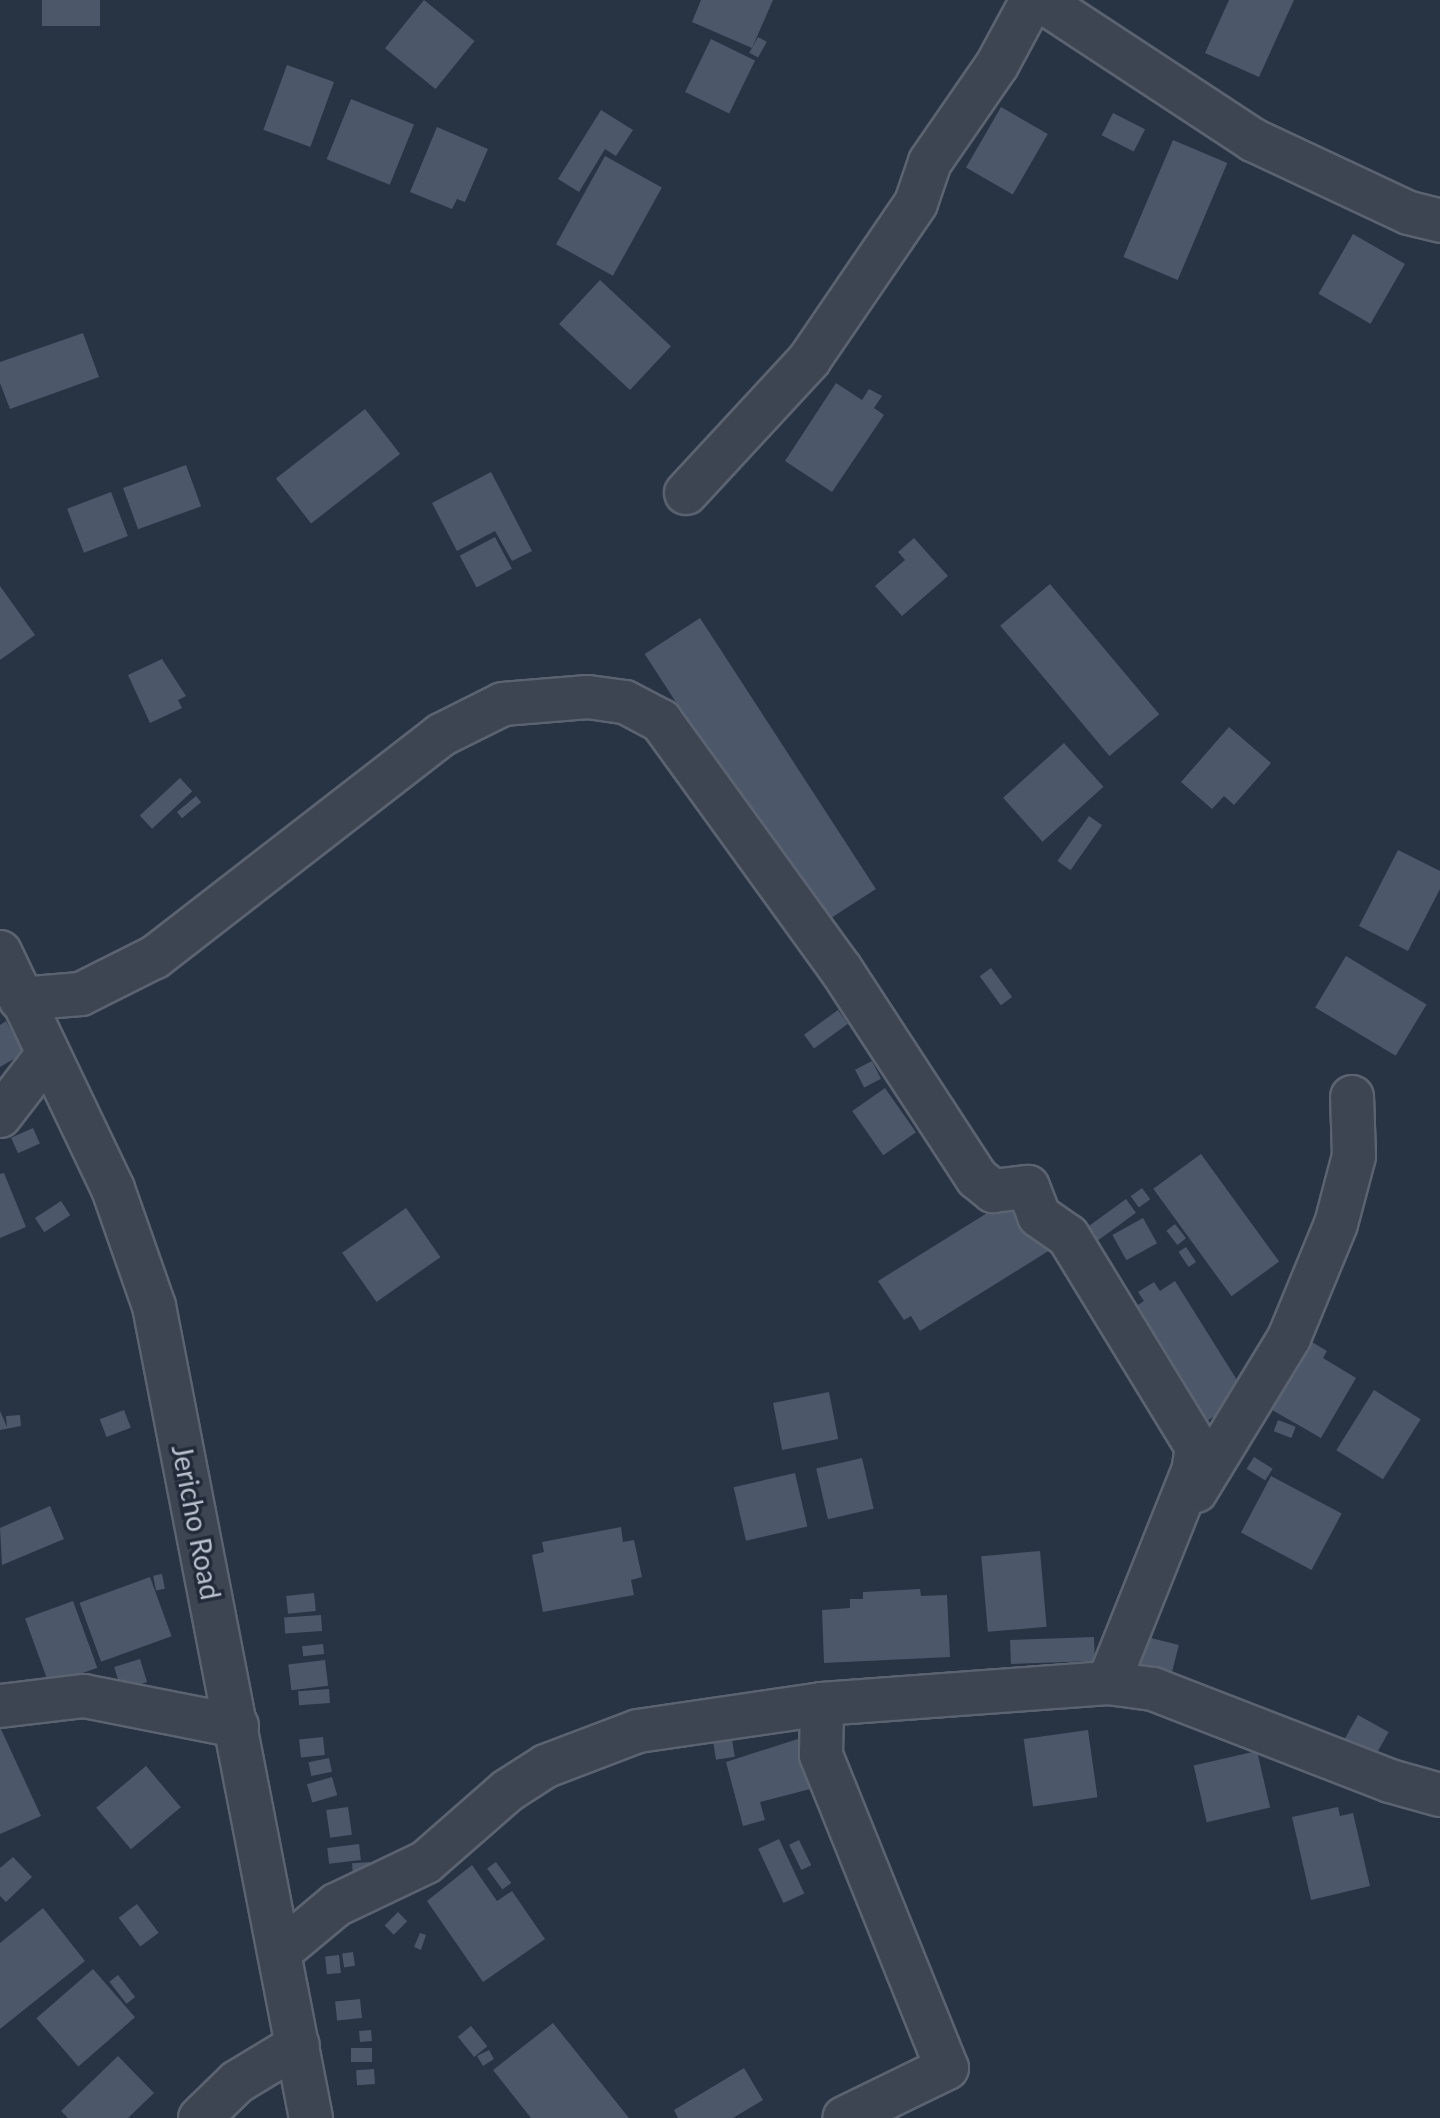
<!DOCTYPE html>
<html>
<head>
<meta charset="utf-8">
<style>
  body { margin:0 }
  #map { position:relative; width:1440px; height:2118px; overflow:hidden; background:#283344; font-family:Lato,sans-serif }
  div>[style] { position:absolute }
  .building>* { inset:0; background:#4c576a; transform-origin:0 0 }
  .roads { filter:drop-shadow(2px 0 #5b6371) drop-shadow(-2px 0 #5b6371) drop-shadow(0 2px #5b6371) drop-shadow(0 -2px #5b6371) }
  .minor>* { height:42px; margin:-21px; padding:0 21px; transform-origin:21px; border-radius:21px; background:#3d4553 }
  span { translate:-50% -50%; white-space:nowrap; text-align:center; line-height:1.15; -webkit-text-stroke:7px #212a39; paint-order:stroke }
  .street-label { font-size:28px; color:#bac0cd }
</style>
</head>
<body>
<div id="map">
  <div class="building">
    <div style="left:42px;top:0;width:58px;height:26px"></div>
    <div style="left:424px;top:0;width:65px;height:62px;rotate:39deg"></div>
    <div style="clip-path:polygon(701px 0,773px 0,752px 48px,692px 22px)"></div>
    <div style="clip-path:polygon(1229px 0,1294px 0,1259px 77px,1205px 53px)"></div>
    <div style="left:758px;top:37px;width:10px;height:18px;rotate:29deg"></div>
    <div style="left:711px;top:39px;width:49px;height:59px;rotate:26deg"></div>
    <div style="left:287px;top:65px;width:50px;height:69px;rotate:20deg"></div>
    <div style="left:351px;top:99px;width:68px;height:65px;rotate:22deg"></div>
    <div style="left:1001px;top:107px;width:54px;height:70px;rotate:30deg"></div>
    <div style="clip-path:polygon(601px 110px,633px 130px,616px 156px,605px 149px,579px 192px,558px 179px)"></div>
    <div style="left:1113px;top:113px;width:36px;height:25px;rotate:27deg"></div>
    <div style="clip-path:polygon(437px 127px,488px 149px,465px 202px,457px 199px,452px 209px,410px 192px)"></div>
    <div style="left:1173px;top:140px;width:59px;height:127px;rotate:23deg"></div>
    <div style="left:605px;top:156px;width:65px;height:101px;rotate:29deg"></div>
    <div style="left:1353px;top:234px;width:60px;height:69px;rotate:30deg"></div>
    <div style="left:600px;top:280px;width:97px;height:60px;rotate:43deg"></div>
    <div style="clip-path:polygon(83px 333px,99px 377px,10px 409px,0 383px,0 362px)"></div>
    <div style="clip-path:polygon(836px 383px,862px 400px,869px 389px,882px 396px,874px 408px,884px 415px,832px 492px,785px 461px)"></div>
    <div style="left:365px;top:409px;width:57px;height:113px;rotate:52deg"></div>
    <div style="left:186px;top:465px;width:44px;height:67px;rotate:70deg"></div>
    <div style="clip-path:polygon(491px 472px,532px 551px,512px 561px,495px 531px,457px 551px,432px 503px)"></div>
    <div style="left:111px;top:492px;width:47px;height:47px;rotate:69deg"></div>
    <div style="left:495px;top:537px;width:36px;height:40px;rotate:62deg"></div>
    <div style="clip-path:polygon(914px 538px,948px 576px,902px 616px,875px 586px,905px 560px,898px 552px)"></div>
    <div style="left:1050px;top:584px;width:170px;height:65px;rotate:50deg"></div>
    <div style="clip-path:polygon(0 586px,35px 635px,0 660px)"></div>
    <div style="left:700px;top:618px;width:323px;height:66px;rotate:57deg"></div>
    <div style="clip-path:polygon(162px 659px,186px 696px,178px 700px,182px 708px,150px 723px,128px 675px)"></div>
    <div style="clip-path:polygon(1229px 727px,1271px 763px,1234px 805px,1224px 796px,1212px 809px,1181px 782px)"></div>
    <div style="left:1064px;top:743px;width:59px;height:82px;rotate:48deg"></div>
    <div style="left:180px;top:778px;width:18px;height:55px;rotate:47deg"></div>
    <div style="left:196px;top:796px;width:8px;height:25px;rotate:50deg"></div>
    <div style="left:1089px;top:816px;width:16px;height:55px;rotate:35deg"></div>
    <div style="clip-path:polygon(1398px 850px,1440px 871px,1440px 889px,1408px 951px,1359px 926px)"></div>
    <div style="left:1346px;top:956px;width:94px;height:60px;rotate:31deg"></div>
    <div style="left:991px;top:968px;width:36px;height:14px;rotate:54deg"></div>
    <div style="left:838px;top:1010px;width:17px;height:42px;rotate:54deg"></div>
    <div style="clip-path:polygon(6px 1021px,24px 1053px,0 1067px,0 1025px)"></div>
    <div style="left:872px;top:1061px;width:20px;height:19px;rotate:63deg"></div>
    <div style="left:885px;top:1088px;width:54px;height:40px;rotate:55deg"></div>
    <div style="left:33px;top:1128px;width:17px;height:24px;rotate:66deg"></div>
    <div style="left:1201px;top:1154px;width:133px;height:59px;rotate:54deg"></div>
    <div style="clip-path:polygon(4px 1173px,26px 1227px,0 1238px,0 1174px)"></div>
    <div style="left:1142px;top:1188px;width:14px;height:14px;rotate:54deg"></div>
    <div style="clip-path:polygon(1016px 1195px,1050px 1250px,920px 1331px,911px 1316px,904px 1320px,878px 1281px)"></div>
    <div style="left:1126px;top:1199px;width:17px;height:59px;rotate:54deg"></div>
    <div style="left:61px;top:1201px;width:17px;height:31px;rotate:57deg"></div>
    <div style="left:406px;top:1208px;width:60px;height:78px;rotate:55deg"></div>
    <div style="left:1143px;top:1218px;width:29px;height:35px;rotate:61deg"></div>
    <div style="left:1175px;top:1224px;width:18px;height:11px;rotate:52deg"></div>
    <div style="left:1186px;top:1247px;width:18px;height:9px;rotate:56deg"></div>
    <div style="clip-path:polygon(1175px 1281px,1247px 1396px,1194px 1429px,1122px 1315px,1144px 1301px,1138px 1292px,1154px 1282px,1160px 1291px)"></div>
    <div style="clip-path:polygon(1307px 1339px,1327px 1351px,1323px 1358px,1356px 1378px,1321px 1438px,1267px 1407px)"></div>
    <div style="left:1374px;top:1390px;width:55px;height:71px;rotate:32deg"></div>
    <div style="left:829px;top:1392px;width:48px;height:57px;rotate:79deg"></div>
    <div style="left:124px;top:1410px;width:19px;height:26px;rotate:69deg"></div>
    <div style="clip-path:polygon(0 1411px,7px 1427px,6px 1416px,20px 1415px,21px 1426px,0 1430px)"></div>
    <div style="left:1278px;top:1420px;width:19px;height:12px;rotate:21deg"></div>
    <div style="left:1254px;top:1457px;width:22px;height:14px;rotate:32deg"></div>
    <div style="left:862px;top:1458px;width:52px;height:47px;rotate:77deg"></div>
    <div style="left:795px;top:1473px;width:55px;height:63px;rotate:77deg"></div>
    <div style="left:1271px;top:1476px;width:80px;height:64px;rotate:28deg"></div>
    <div style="clip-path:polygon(50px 1506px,64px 1539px,2px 1565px,0 1528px)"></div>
    <div style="clip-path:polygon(621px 1527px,623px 1542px,634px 1540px,642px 1577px,631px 1580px,634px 1595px,543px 1612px,532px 1555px,544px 1552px,542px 1542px)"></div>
    <div style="left:1040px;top:1551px;width:76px;height:59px;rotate:85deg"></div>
    <div style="left:162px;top:1574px;width:15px;height:9px;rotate:79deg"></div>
    <div style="left:150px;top:1577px;width:63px;height:75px;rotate:70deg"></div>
    <div style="clip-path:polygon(920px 1589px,921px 1596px,947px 1595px,950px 1657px,824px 1663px,822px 1610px,850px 1608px,850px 1599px,863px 1599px,863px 1592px)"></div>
    <div style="left:314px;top:1593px;width:18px;height:28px;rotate:84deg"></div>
    <div style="left:73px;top:1601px;width:71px;height:51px;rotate:70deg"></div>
    <div style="left:321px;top:1615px;width:16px;height:37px;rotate:86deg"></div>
    <div style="left:1139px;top:1635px;width:41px;height:34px;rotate:14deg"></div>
    <div style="left:1094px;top:1637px;width:24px;height:84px;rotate:88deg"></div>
    <div style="left:323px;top:1644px;width:10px;height:21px;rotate:84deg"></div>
    <div style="left:140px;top:1659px;width:24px;height:27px;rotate:73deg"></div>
    <div style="left:325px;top:1660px;width:26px;height:37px;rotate:83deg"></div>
    <div style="left:329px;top:1689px;width:14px;height:31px;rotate:86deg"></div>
    <div style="left:1358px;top:1715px;width:35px;height:27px;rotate:29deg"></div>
    <div style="clip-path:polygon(0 1727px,41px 1816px,0 1834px)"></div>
    <div style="left:1088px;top:1730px;width:68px;height:65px;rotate:82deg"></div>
    <div style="left:731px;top:1733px;width:24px;height:19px;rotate:81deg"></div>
    <div style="left:323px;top:1737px;width:18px;height:24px;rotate:84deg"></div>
    <div style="clip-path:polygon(804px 1737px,818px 1787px,760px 1802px,765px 1820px,743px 1826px,726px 1762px)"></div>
    <div style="left:1257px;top:1751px;width:58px;height:65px;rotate:77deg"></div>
    <div style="left:329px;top:1758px;width:14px;height:21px;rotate:78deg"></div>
    <div style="left:146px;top:1766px;width:54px;height:65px;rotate:50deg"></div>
    <div style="left:332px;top:1777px;width:19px;height:26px;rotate:74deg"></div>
    <div style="left:348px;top:1807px;width:28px;height:22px;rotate:82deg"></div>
    <div style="clip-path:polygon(1338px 1807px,1340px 1816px,1353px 1813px,1370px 1886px,1311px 1900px,1292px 1817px)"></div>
    <div style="left:779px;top:1839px;width:60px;height:23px;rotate:65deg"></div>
    <div style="left:799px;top:1840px;width:28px;height:11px;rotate:64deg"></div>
    <div style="left:359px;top:1844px;width:16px;height:32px;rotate:83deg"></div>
    <div style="clip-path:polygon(13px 1857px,32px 1877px,6px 1902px,0 1896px,0 1868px)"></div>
    <div style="left:370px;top:1862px;width:16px;height:18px;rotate:86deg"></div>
    <div style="left:496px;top:1862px;width:26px;height:11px;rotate:54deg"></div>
    <div style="clip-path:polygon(472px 1865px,497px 1901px,512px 1891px,545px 1939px,483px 1982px,427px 1901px)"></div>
    <div style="left:137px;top:1904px;width:36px;height:23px;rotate:53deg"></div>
    <div style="clip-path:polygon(43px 1908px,85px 1961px,0 2029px,0 1943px)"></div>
    <div style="left:398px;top:1912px;width:13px;height:19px;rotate:45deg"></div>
    <div style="clip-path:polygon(420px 1933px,426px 1935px,421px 1950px,414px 1947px)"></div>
    <div style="left:353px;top:1952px;width:14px;height:11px;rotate:82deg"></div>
    <div style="left:339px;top:1955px;width:18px;height:14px;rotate:84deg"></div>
    <div style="left:93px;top:1969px;width:64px;height:75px;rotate:49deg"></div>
    <div style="left:118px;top:1975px;width:28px;height:11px;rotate:52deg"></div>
    <div style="left:360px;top:1999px;width:19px;height:25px;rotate:84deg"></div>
    <div style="clip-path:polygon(553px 2023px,629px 2118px,531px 2118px,493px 2070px)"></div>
    <div style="left:471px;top:2026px;width:26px;height:17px;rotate:51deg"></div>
    <div style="left:371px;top:2030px;width:11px;height:12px;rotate:85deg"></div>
    <div style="left:372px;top:2048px;width:14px;height:21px;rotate:90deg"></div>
    <div style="clip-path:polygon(489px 2050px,494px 2059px,483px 2066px,477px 2056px)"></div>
    <div style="clip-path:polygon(118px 2056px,154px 2093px,128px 2118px,68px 2118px,61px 2111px)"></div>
    <div style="clip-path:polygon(744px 2068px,763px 2100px,733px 2118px,678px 2118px,674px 2110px)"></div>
    <div style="left:374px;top:2069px;width:15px;height:18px;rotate:86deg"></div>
  </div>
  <div class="roads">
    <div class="minor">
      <div style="left:1040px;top:0;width:255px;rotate:33.3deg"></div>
      <div style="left:1253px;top:140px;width:172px;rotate:25.1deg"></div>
      <div style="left:1409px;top:213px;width:32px;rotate:14deg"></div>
      <div style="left:686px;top:493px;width:181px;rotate:-47.2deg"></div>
      <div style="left:809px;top:360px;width:190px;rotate:-55.7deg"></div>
      <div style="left:916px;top:203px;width:43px;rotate:-71.1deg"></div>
      <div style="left:930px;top:162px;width:118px;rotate:-55.4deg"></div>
      <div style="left:997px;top:65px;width:74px;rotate:-61.7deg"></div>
      <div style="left:0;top:952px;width:263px;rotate:64.5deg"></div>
      <div style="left:113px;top:1189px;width:124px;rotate:70.7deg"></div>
      <div style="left:154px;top:1306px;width:827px;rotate:79.06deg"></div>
      <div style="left:20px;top:999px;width:61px;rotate:-4.7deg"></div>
      <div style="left:81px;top:994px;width:83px;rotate:-26.6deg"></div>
      <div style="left:155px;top:957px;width:362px;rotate:-37.8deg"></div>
      <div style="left:441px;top:735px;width:69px;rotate:-26.6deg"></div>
      <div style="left:503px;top:704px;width:85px;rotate:-4.7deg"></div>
      <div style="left:588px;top:697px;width:37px;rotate:8deg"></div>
      <div style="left:625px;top:702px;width:41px;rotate:27.8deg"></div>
      <div style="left:661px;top:721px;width:305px;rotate:54.1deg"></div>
      <div style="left:840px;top:968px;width:251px;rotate:56.9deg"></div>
      <div style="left:977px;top:1178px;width:21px;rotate:39deg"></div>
      <div style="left:993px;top:1191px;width:35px;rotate:-7deg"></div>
      <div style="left:1028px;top:1187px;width:31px;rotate:69deg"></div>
      <div style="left:1039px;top:1216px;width:35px;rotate:35deg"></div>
      <div style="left:1068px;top:1236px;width:247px;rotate:58.6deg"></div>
      <div style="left:1197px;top:1447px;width:24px;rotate:99deg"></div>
      <div style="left:1193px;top:1471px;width:228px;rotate:111.8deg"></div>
      <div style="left:0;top:1116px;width:77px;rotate:-52.4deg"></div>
      <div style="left:1196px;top:1491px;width:179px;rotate:-58.7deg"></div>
      <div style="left:1289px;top:1338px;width:123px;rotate:-67.6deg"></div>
      <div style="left:1336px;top:1224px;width:70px;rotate:-75.2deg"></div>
      <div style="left:1354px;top:1156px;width:59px;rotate:-91.9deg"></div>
      <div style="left:822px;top:1704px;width:51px;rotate:91.1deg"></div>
      <div style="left:821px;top:1755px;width:337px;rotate:68.1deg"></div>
      <div style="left:947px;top:2068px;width:114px;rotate:154.1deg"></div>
      <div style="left:0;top:1706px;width:85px;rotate:-6.8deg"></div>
      <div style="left:84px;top:1696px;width:156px;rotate:11.1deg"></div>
      <div style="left:281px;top:1951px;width:72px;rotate:-39.9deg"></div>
      <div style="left:336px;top:1905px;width:100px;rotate:-25.5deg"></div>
      <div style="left:426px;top:1862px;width:108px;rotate:-41.2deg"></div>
      <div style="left:507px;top:1791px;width:46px;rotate:-32.7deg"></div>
      <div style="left:546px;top:1766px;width:98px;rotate:-20.8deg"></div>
      <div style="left:638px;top:1731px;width:186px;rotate:-8.3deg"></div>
      <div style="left:822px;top:1704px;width:287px;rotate:-4.2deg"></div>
      <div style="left:1108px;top:1683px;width:45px;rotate:7.6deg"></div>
      <div style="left:1153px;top:1689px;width:254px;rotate:21.2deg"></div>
      <div style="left:1390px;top:1781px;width:52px;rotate:15.6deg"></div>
      <div style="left:200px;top:2118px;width:52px;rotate:-44.2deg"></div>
      <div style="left:237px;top:2082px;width:71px;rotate:-31.2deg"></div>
    </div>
  </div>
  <div class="street-label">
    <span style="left:197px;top:1522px;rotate:79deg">Jericho Road</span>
  </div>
</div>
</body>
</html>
